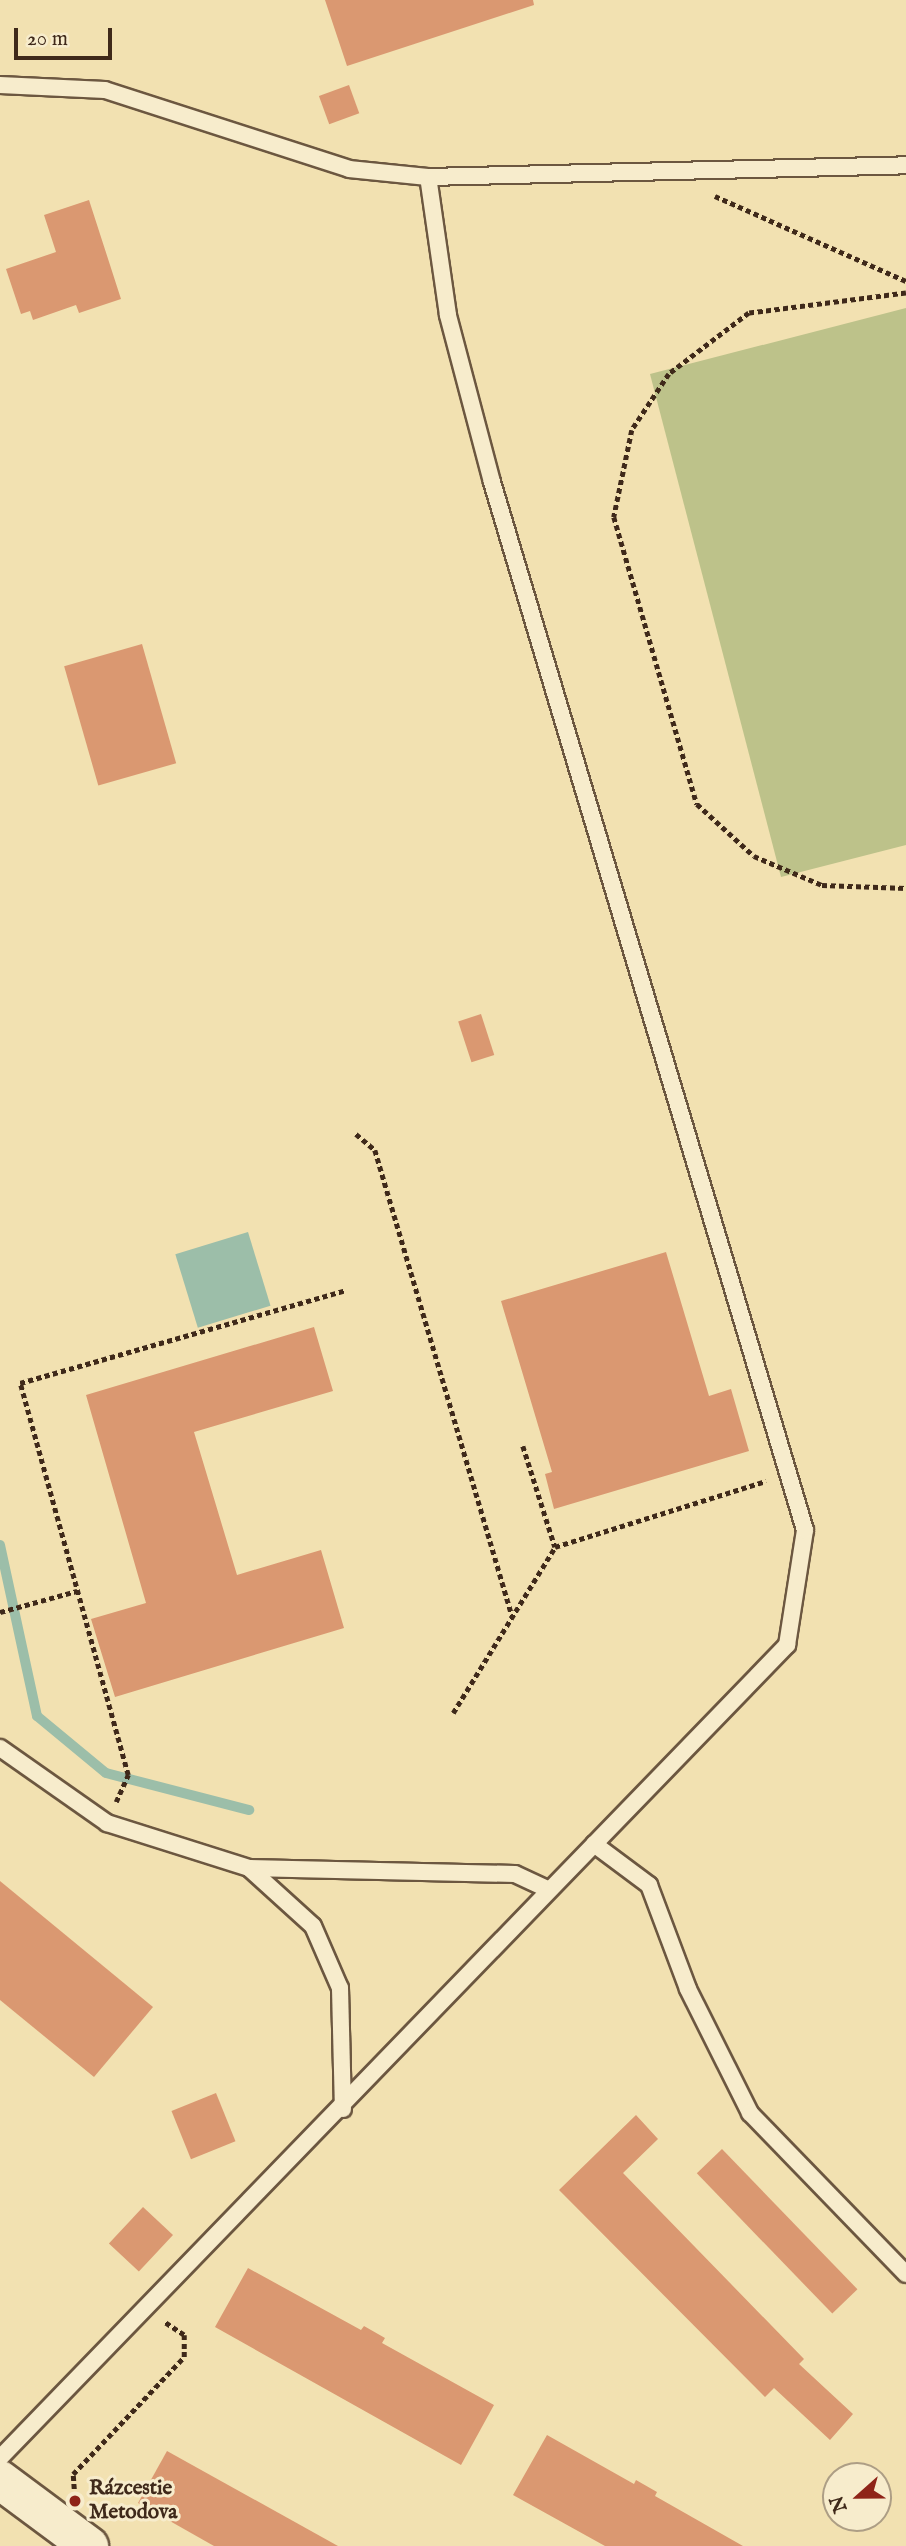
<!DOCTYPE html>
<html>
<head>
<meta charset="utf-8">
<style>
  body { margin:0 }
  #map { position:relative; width:906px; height:2546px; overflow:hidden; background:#f2e1b1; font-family:"IM FELL English",serif }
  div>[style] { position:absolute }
  .green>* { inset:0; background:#bdc28a }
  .water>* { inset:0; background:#9cbea9; transform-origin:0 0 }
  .stream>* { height:10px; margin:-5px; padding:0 5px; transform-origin:5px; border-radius:5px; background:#9cbea9 }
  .building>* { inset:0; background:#da9871; transform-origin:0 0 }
  .path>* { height:4.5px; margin-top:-2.25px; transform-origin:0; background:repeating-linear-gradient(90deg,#3f291a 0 5px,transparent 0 8.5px) }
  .roads { filter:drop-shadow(2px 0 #6c5740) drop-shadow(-2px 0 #6c5740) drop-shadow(0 2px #6c5740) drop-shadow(0 -2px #6c5740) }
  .lane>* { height:16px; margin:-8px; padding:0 8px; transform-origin:8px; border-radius:8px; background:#f7eccc }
  .secondary>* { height:38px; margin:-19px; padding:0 19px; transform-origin:19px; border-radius:19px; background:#f7eccc }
  .dots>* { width:19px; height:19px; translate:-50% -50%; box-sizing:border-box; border:4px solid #f7eccc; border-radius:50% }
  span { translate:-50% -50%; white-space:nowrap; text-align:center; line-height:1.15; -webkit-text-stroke:6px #f7eccc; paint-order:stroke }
  .poi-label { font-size:21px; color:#3f291a; font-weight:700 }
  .left { translate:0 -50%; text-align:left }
  .north { position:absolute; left:822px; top:2462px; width:70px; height:70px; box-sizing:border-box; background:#f7eccc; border:2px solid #ad9e85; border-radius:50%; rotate:249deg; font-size:19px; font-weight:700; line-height:28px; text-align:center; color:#3f291a }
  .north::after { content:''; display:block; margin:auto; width:24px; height:32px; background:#8f2418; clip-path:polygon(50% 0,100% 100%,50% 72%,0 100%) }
  .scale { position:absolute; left:14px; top:28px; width:98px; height:32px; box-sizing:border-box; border:4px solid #3f291a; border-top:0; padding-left:9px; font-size:21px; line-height:24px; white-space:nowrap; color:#3f291a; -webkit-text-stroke:5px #f7eccc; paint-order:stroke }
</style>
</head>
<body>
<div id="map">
  <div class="green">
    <div style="clip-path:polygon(906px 308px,906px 845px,781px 877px,650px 374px)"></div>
  </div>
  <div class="water">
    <div style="left:248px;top:1232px;width:77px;height:76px;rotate:73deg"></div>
  </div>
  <div class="stream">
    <div style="left:0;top:1545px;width:175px;rotate:77.8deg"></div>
    <div style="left:37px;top:1716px;width:89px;rotate:39.6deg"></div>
    <div style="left:106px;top:1773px;width:148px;rotate:14.5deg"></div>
  </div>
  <div class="building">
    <div style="clip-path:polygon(325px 0,533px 0,534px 5px,347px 66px)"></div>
    <div style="left:349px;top:85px;width:30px;height:32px;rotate:70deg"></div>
    <div style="clip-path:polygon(89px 200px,121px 299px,79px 313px,76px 305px,33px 320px,30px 311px,21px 314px,6px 269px,56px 252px,44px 215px)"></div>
    <div style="left:142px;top:644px;width:124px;height:81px;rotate:74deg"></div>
    <div style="left:481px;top:1014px;width:43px;height:24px;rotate:72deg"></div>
    <div style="clip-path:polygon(666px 1252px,709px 1396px,731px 1389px,749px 1451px,554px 1509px,545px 1474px,552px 1472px,501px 1301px)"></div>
    <div style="clip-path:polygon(314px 1327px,333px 1391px,194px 1432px,237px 1575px,321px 1550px,344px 1628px,115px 1697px,91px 1619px,146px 1603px,86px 1395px)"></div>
    <div style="clip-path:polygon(0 1881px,153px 2007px,94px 2077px,0 2000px)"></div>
    <div style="left:216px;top:2093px;width:52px;height:48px;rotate:68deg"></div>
    <div style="clip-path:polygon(636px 2115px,658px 2139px,623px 2173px,804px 2359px,799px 2364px,853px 2414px,830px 2440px,774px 2388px,765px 2397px,559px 2190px)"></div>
    <div style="left:722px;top:2149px;width:195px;height:35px;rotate:46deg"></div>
    <div style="left:143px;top:2207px;width:41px;height:50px;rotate:43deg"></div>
    <div style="clip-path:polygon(248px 2268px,361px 2330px,364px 2326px,385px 2338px,382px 2343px,494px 2405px,461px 2465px,215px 2327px)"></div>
    <div style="clip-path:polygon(547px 2435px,634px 2484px,636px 2480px,657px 2492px,655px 2496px,743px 2546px,605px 2546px,513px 2495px)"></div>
    <div style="clip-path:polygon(167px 2451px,338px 2546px,214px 2546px,138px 2503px)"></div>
  </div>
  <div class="path">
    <div style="left:715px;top:196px;width:209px;rotate:24deg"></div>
    <div style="left:906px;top:293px;width:158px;rotate:172.7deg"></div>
    <div style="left:749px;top:313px;width:101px;rotate:142.7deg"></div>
    <div style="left:669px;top:374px;width:67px;rotate:123.5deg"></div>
    <div style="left:632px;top:430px;width:89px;rotate:101.7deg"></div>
    <div style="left:614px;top:517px;width:299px;rotate:73.9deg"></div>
    <div style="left:697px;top:804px;width:77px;rotate:42.4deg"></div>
    <div style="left:754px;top:856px;width:74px;rotate:23.1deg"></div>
    <div style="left:822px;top:885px;width:84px;rotate:2deg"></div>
    <div style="left:356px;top:1134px;width:25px;rotate:40deg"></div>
    <div style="left:375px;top:1150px;width:486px;rotate:73.6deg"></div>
    <div style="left:523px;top:1446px;width:106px;rotate:72.4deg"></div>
    <div style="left:0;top:1612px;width:80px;rotate:-15.3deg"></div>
    <div style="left:453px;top:1713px;width:195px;rotate:-58.4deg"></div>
    <div style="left:555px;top:1547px;width:221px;rotate:-17.4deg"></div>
    <div style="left:116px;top:1802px;width:30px;rotate:-66deg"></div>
    <div style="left:128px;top:1775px;width:407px;rotate:-105.4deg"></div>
    <div style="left:20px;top:1383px;width:337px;rotate:-15.9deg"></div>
    <div style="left:74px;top:2489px;width:15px;rotate:-94deg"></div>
    <div style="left:73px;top:2474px;width:161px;rotate:-46.5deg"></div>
    <div style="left:184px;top:2357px;width:22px;rotate:-90deg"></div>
    <div style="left:184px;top:2335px;width:24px;rotate:-147deg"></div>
  </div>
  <div class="roads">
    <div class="lane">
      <div style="left:0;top:85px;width:105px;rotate:2.7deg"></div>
      <div style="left:105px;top:90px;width:256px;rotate:17.9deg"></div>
      <div style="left:349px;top:169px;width:79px;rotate:5.8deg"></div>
      <div style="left:428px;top:177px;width:478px;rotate:-1.4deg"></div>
      <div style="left:0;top:1748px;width:131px;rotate:35deg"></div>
      <div style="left:107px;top:1823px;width:149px;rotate:17.6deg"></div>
      <div style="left:249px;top:1868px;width:86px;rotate:42.2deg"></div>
      <div style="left:313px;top:1926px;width:68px;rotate:66.5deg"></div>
      <div style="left:340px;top:1988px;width:121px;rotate:88.6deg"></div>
      <div style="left:594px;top:1844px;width:69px;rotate:36.7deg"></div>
      <div style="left:649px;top:1885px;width:111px;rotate:69.4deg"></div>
      <div style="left:688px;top:1989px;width:139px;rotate:63.4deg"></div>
      <div style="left:750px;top:2113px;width:224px;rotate:45.9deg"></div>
      <div style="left:249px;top:1868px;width:266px;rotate:1.3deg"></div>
      <div style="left:515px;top:1874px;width:35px;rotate:25deg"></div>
      <div style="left:0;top:2458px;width:1132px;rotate:-45.93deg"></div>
      <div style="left:787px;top:1645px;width:116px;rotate:-81.1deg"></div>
      <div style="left:805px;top:1530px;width:1094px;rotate:-106.63deg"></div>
      <div style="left:492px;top:482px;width:173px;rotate:-104.8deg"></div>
      <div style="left:448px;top:315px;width:139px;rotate:-98.2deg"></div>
    </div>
    <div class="secondary">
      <div style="left:0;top:2480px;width:111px;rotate:36.6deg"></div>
    </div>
  </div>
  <div class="dots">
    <div style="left:75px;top:2501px;background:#8f2418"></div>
  </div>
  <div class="poi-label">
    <span class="left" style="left:89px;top:2501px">Rázcestie<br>Metodova</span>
  </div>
  <div class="north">N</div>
  <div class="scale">20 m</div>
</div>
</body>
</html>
